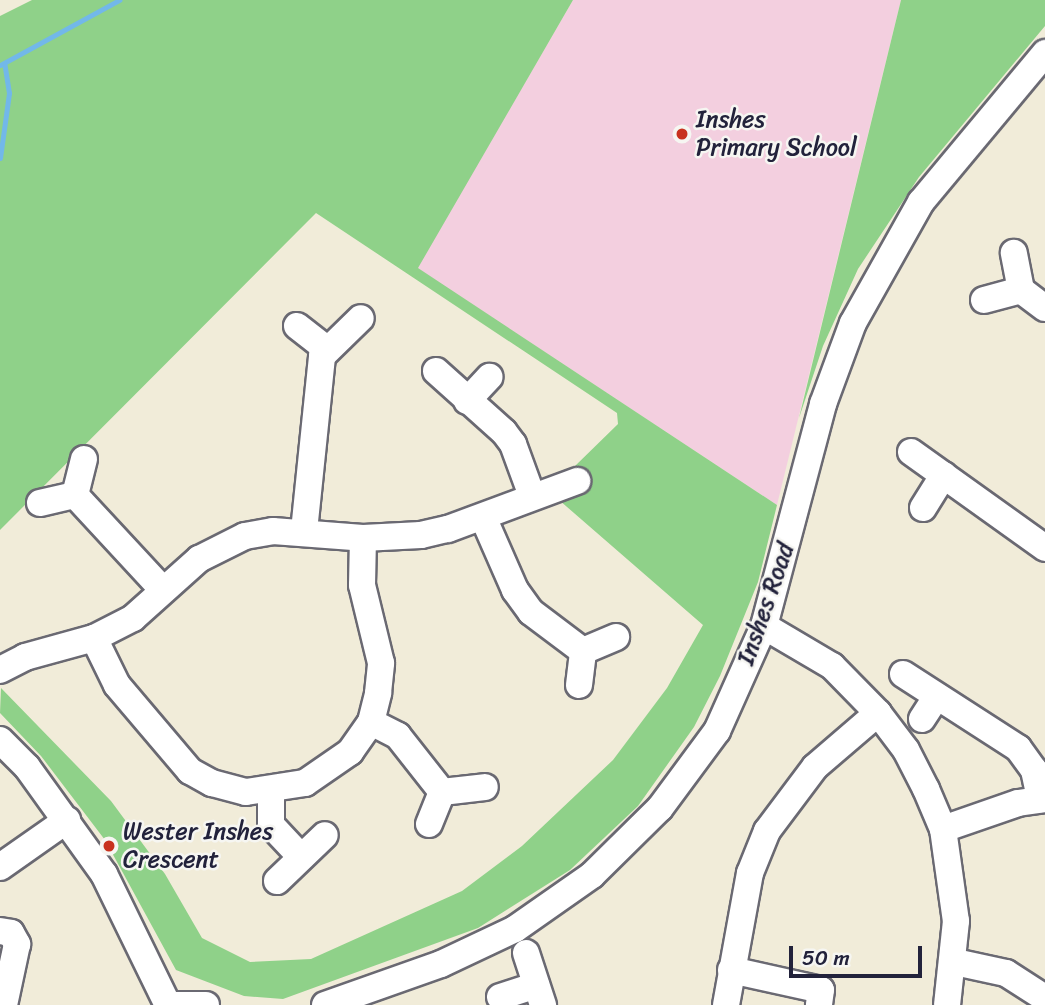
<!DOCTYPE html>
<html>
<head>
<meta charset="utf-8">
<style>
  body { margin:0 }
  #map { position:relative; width:1045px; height:1005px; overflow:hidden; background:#f1ecd9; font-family:Sriracha,sans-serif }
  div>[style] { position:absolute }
  .built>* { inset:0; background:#f3cfdf }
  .green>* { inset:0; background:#8fd189 }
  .stream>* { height:5px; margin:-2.5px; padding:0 2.5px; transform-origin:2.5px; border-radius:2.5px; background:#72b8e9 }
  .roads { filter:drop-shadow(2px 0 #6a6972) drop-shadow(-2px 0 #6a6972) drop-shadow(0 2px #6a6972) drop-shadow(0 -2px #6a6972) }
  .minor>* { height:26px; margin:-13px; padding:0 13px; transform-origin:13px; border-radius:13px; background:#fff }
  .dots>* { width:19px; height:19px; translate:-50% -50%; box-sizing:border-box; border:4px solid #f6f6f2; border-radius:50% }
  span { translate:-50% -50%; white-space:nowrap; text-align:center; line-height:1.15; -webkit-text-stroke:5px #f6f6f2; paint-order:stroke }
  .poi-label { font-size:24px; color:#22223b }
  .left { translate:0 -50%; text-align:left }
  .street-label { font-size:24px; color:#22223b }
  .scale { position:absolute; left:789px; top:946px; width:133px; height:32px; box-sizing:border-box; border:4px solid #22223b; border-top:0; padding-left:9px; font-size:21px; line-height:24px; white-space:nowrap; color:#22223b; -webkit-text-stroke:5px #f6f6f2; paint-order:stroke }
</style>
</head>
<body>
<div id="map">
  <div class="built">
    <div style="clip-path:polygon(573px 0,901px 0,777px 505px,417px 268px)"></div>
  </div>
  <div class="green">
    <div style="clip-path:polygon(32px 0,573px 0,418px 268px,777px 505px,758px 582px,720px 676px,694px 727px,638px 806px,570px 870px,478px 928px,283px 999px,244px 996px,176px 970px,105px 840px,41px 756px,0 713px,1px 688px,111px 801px,165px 874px,202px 938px,250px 962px,311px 959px,462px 891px,522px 846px,613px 760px,667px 688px,703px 625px,559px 500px,574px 467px,618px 424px,617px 413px,316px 213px,0 530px,0 16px)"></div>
    <div style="clip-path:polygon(901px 0,1045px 0,1045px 26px,919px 177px,858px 269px,823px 346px,799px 418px)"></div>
  </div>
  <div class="stream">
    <div style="left:0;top:65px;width:136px;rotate:-28.6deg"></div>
    <div style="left:0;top:158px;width:66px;rotate:-82.1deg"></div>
    <div style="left:9px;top:93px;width:30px;rotate:-99deg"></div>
  </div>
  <div class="roads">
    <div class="minor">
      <div style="left:1021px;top:290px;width:30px;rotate:37deg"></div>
      <div style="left:984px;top:300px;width:38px;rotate:-15deg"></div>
      <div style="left:1021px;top:290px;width:38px;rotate:-101deg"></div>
      <div style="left:297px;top:326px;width:37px;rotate:38deg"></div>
      <div style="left:436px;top:371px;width:91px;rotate:41.9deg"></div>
      <div style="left:504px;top:432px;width:15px;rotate:53deg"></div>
      <div style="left:513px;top:444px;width:55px;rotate:69.9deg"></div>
      <div style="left:467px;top:401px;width:33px;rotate:-47deg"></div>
      <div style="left:911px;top:452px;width:165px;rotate:35.6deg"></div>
      <div style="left:75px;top:495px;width:129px;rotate:47.2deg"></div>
      <div style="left:40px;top:503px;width:36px;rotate:-13deg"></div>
      <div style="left:75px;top:495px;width:37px;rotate:-76deg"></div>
      <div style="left:923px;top:508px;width:39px;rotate:-58deg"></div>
      <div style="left:483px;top:517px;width:80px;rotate:66.3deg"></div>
      <div style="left:515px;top:590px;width:27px;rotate:54deg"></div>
      <div style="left:531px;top:612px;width:65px;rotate:36.9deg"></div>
      <div style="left:304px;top:531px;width:176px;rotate:-84.1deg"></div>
      <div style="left:322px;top:356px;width:54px;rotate:-44.3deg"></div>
      <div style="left:764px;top:626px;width:79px;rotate:30.5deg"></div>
      <div style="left:832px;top:666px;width:66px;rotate:45.6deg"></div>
      <div style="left:878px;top:713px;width:46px;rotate:52.9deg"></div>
      <div style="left:906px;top:750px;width:44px;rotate:62.9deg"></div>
      <div style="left:926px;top:789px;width:43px;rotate:67deg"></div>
      <div style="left:943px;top:829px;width:93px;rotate:82deg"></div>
      <div style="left:956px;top:921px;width:84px;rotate:96.1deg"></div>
      <div style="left:94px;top:638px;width:52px;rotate:63.9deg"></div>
      <div style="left:117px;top:685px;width:113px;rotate:49.7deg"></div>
      <div style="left:190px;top:771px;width:25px;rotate:29deg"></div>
      <div style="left:212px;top:783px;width:35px;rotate:15deg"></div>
      <div style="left:246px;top:792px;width:60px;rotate:-8.7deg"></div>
      <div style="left:305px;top:783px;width:55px;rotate:-34.6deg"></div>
      <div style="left:350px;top:752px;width:37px;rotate:-55deg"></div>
      <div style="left:371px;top:722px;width:30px;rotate:-76deg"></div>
      <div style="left:378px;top:693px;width:30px;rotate:-84deg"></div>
      <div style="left:381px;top:663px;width:80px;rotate:-103.7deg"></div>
      <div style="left:362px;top:585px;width:47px;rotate:-88.8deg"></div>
      <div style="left:0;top:670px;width:28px;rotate:-27deg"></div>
      <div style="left:25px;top:657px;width:72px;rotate:-15.4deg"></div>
      <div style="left:94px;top:638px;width:44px;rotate:-27.1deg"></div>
      <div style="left:133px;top:618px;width:89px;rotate:-41.8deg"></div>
      <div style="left:199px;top:559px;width:51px;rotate:-26.6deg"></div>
      <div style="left:245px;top:536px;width:28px;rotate:-10deg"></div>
      <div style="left:273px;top:531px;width:90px;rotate:4.4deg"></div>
      <div style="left:363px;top:538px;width:58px;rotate:-3deg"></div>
      <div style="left:421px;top:535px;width:28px;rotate:-13deg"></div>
      <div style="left:448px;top:529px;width:138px;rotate:-20.4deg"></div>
      <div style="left:903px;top:674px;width:137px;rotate:32.8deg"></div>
      <div style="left:1018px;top:748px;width:27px;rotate:54deg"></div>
      <div style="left:1034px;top:770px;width:30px;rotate:78deg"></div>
      <div style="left:579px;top:685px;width:34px;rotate:-83deg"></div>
      <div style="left:583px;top:651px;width:36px;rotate:-23deg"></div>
      <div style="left:922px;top:719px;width:27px;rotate:-57deg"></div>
      <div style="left:371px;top:722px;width:30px;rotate:27deg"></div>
      <div style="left:398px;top:736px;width:71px;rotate:51.8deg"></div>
      <div style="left:0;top:740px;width:38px;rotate:45deg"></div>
      <div style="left:27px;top:767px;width:132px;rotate:54.3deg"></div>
      <div style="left:104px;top:874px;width:146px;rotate:64deg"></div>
      <div style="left:271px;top:791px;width:34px;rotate:90deg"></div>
      <div style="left:271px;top:825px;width:44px;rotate:46.8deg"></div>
      <div style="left:429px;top:824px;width:35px;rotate:-68deg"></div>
      <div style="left:442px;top:792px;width:43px;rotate:-6.6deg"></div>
      <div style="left:943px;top:829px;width:79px;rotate:-19.1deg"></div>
      <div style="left:1018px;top:803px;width:27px;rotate:-8deg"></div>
      <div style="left:0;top:867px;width:82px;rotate:-35deg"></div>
      <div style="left:277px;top:881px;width:66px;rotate:-43.8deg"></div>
      <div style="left:0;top:931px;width:11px;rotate:10deg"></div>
      <div style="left:11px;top:933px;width:13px;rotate:61deg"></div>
      <div style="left:17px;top:944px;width:62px;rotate:102deg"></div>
      <div style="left:526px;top:953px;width:55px;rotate:71.9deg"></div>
      <div style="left:955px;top:962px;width:52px;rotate:12.2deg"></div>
      <div style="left:1006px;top:973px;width:46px;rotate:32.7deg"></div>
      <div style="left:731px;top:970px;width:92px;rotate:12.5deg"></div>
      <div style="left:821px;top:990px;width:15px;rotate:98deg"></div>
      <div style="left:500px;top:997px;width:38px;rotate:-18deg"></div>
      <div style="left:176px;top:1005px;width:30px"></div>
      <div style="left:325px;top:1005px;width:123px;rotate:-19.5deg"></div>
      <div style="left:441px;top:964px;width:82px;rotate:-25.3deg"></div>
      <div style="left:515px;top:929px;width:94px;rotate:-35deg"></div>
      <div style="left:592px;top:875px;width:95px;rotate:-44.6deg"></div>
      <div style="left:660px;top:808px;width:96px;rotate:-53.5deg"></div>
      <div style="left:717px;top:731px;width:115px;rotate:-65.9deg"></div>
      <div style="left:764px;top:626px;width:230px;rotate:-75.1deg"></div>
      <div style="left:823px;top:404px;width:86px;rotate:-69.7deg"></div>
      <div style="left:853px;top:323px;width:139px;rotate:-60.7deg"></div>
      <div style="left:921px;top:202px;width:194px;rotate:-50.2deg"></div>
      <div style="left:726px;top:1005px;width:134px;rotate:-79.7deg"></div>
      <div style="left:750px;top:873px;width:45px;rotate:-68deg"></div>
      <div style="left:767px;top:831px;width:80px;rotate:-53.1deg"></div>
      <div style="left:815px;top:767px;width:83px;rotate:-40.6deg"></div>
    </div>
  </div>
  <div class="dots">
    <div style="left:682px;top:134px;background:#c8321e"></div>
    <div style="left:109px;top:846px;background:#c8321e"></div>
  </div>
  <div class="poi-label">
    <span class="left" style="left:696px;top:134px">Inshes<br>Primary School</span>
    <span class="left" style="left:123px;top:846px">Wester Inshes<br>Crescent</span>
  </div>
  <div class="street-label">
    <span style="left:766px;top:604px;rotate:-71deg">Inshes Road</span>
  </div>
  <div class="scale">50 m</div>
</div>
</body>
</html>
